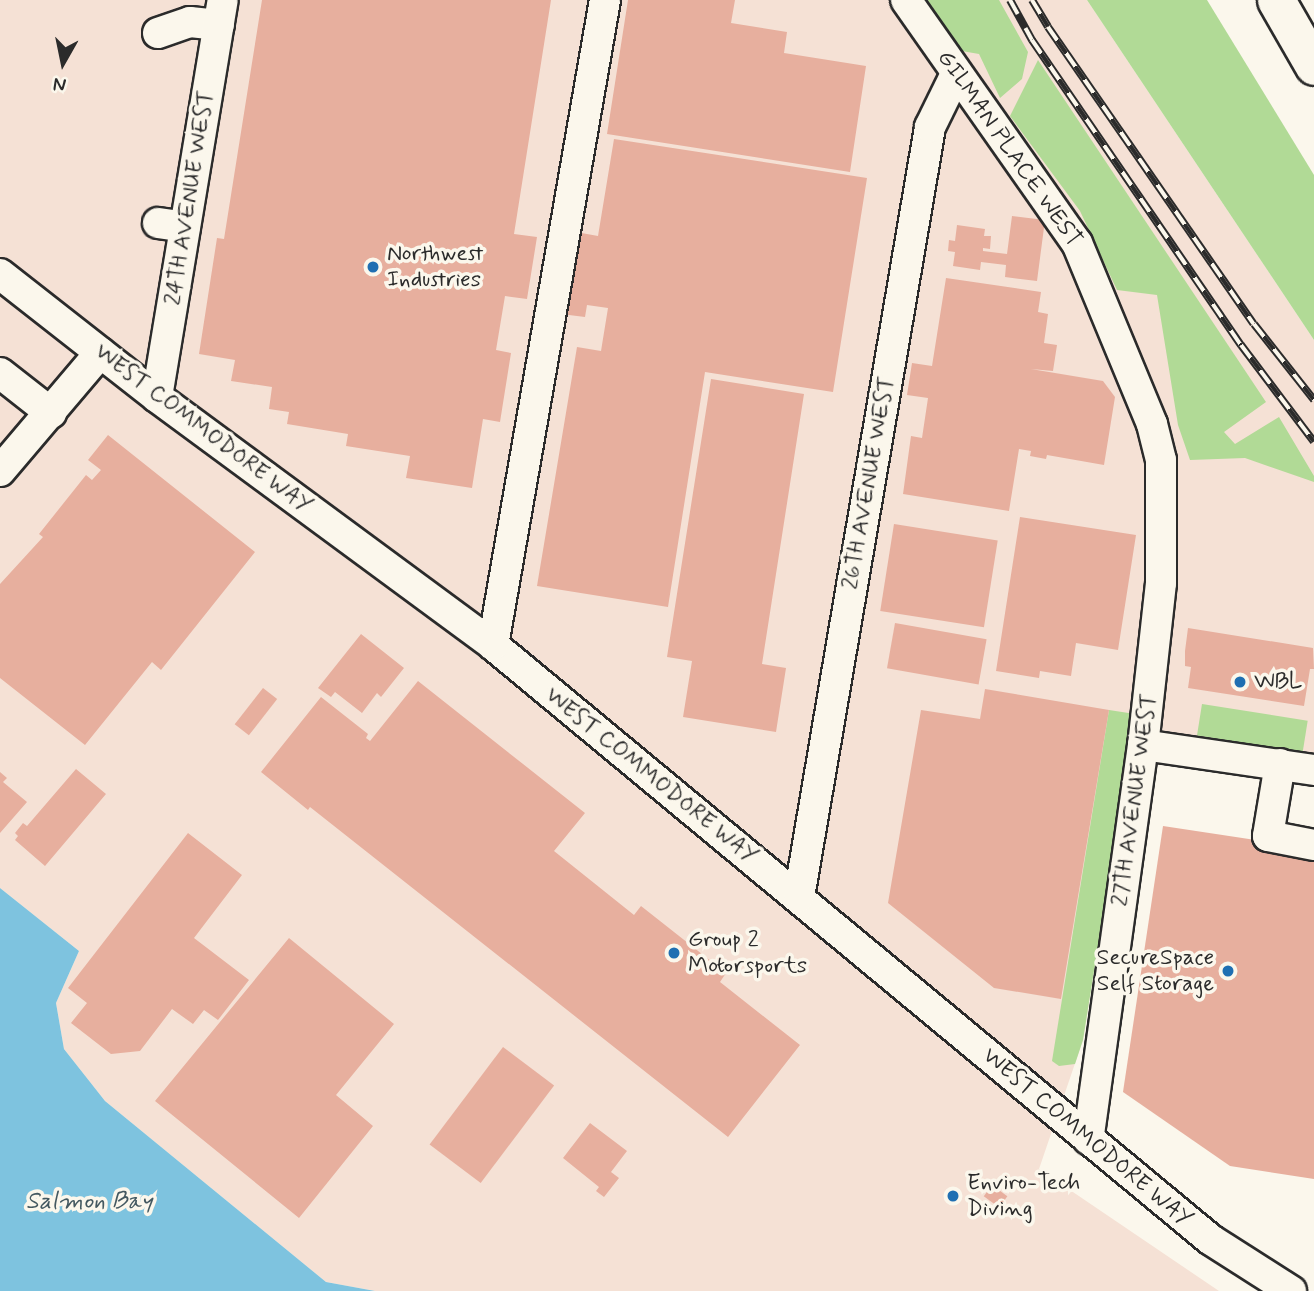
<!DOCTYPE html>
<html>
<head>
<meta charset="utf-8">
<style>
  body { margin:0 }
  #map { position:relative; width:1314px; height:1291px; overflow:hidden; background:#fbf7ec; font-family:Mynerve,sans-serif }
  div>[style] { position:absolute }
  .built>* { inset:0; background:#f5e1d5 }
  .green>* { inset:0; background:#b1da96; transform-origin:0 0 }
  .water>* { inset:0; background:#7ec3df }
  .building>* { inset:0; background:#e7af9e; transform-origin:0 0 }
  .roads { filter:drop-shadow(2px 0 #2b2b2b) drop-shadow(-2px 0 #2b2b2b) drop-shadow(0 2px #2b2b2b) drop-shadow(0 -2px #2b2b2b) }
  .minor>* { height:30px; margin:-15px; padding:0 15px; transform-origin:15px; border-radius:15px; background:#fbf7ec }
  .major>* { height:37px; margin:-18.5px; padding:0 18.5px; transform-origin:18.5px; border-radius:18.5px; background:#fbf7ec }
  .rail>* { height:8px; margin-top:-4px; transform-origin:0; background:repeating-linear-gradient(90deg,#fbf7ec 0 16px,#2b2b2b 0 32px); box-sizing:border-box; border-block:2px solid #2b2b2b }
  .dots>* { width:19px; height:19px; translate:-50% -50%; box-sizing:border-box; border:4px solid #fbf7ec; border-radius:50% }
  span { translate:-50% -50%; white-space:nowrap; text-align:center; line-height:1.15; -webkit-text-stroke:7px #fbf7ec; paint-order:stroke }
  .street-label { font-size:23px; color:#2b2b2b }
  .poi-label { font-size:23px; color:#2b2b2b }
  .left { translate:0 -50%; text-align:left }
  .right { translate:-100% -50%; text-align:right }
  .water-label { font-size:24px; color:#445961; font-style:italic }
  .north { position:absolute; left:28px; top:28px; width:70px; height:70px; -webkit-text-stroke:5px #fbf7ec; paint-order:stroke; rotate:189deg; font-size:19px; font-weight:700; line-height:28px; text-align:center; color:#2b2b2b }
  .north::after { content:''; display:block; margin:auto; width:24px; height:32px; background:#2b2b2b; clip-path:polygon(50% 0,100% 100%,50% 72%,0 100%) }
</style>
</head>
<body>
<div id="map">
  <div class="built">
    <div style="clip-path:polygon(0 0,1087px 0,1314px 340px,1314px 754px,1132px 726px,1083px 1040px,1039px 1169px,1219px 1291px,375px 1291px,326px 1282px,105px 1101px,64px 1049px,56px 1003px,79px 951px,0 888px)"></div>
  </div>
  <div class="green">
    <div style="clip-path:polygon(927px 0,999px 0,1028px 52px,1022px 79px,1000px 98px,979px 54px,956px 50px)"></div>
    <div style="clip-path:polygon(1087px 0,1207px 0,1314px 175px,1314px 340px)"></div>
    <div style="clip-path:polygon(1038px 60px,1266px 402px,1224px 432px,1235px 444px,1279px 417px,1314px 476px,1314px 482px,1245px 458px,1190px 460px,1178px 425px,1157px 295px,1117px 290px,1080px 211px,1010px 116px)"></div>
    <div style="left:1202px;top:704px;width:107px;height:32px;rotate:9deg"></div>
    <div style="clip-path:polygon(1109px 710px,1135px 714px,1083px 1040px,1075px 1064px,1059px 1066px,1052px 1061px)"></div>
  </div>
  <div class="water">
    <div style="clip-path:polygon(0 888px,79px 951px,56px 1003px,64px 1049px,105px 1101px,326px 1282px,375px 1291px,0 1291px)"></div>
  </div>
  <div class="building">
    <div style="clip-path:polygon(262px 0,551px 0,514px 234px,537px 237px,527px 299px,505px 296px,496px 350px,511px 353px,500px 422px,483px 419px,472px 488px,406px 478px,410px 456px,346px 446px,348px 434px,287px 424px,289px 412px,269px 409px,272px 387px,231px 381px,235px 360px,199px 354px,217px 238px,224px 239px)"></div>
    <div style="clip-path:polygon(628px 0,735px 0,731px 23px,787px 32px,784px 53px,866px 66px,850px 172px,607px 134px)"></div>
    <div style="clip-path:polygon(614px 139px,867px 178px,833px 392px,705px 372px,668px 607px,537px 586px,577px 347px,601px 351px,608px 308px,587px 305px,585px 317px,561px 314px,576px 232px,598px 236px)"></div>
    <div style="clip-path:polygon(1012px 216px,1045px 220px,1037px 281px,1005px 277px,1006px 265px,981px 262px,980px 270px,953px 266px,955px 252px,948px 251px,949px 240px,955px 241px,957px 225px,985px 229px,984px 236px,991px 236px,990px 249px,983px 248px,983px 251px,1007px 254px)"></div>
    <div style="clip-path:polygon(946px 278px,1041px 292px,1038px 312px,1048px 314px,1044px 343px,1057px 345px,1053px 371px,1031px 369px,1103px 381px,1115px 397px,1104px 465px,1047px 455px,1046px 459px,1030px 456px,1031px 451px,1019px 449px,1009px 511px,903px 494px,911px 436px,922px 438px,928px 398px,907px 395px,912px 363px,932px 366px)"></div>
    <div style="clip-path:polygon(711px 379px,804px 394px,762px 664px,786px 668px,776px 732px,683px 717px,692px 661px,667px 657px)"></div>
    <div style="clip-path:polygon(108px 435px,255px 552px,161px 670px,152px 662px,85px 745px,0 678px,0 584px,43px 537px,39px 534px,86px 475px,92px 480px,101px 470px,88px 460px)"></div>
    <div style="clip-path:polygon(1020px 517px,1136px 535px,1118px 650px,1076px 643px,1071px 676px,1040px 671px,1039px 678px,996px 671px)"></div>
    <div style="left:894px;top:524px;width:105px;height:88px;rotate:9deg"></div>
    <div style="left:895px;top:623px;width:93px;height:46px;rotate:10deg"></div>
    <div style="clip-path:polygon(1188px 628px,1313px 648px,1314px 669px,1310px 669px,1304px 706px,1188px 688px,1191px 667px,1185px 666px,1185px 651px)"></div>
    <div style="clip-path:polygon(361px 634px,404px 668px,381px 697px,377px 693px,362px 713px,335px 692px,331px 697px,318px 688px)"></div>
    <div style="clip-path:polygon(418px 681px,585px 813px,554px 851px,634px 915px,641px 906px,726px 973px,720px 982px,800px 1045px,728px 1137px,310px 807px,308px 810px,261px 772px,321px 697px,368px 734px,366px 738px,370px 741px)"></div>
    <div style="left:263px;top:688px;width:18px;height:46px;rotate:38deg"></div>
    <div style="clip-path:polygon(985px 689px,1109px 710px,1061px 999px,994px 988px,888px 903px,921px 710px,980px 719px)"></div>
    <div style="clip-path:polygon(76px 769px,106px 794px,45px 866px,15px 840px,18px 836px,15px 833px,23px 823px,27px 826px)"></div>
    <div style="clip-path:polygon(0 772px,7px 778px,3px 782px,27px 802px,0 833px)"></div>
    <div style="clip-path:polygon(1163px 826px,1314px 849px,1314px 1179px,1230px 1166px,1123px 1092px)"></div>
    <div style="clip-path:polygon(188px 833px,242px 875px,194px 938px,249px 980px,218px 1020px,204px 1010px,193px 1024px,172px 1009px,140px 1051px,111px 1054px,71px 1023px,87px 1003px,68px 988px)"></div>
    <div style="clip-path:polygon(289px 938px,394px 1024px,336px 1095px,373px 1126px,299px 1218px,155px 1101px)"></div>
    <div style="left:503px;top:1047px;width:64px;height:122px;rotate:37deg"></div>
    <div style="clip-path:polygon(590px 1123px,627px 1151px,611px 1172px,619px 1178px,604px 1197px,596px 1191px,599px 1187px,563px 1158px)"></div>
    <div style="left:992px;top:1185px;width:19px;height:14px;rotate:36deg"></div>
  </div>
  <div class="roads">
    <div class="minor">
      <div style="left:906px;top:0;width:297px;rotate:54.9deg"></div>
      <div style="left:1077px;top:243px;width:196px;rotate:67.5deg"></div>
      <div style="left:1152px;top:424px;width:37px;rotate:76deg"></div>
      <div style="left:1161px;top:460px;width:123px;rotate:90deg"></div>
      <div style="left:1161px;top:583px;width:163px;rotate:96.3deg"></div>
      <div style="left:1143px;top:745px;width:398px;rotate:97.9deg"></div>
      <div style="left:158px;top:33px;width:34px;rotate:-19deg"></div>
      <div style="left:190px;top:22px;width:29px;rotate:6deg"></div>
      <div style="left:158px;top:223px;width:27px;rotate:8deg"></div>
      <div style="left:0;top:274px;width:199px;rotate:38.1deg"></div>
      <div style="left:157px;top:397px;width:418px;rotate:36.4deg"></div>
      <div style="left:493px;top:645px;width:932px;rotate:39.65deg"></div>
      <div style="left:1211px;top:1240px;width:95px;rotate:32.5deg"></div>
      <div style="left:0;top:373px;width:65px;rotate:38.1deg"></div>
      <div style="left:157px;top:397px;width:402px;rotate:-80.6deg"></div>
      <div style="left:0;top:471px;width:155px;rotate:-49.7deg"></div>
      <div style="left:493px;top:645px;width:655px;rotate:-80.15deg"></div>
      <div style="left:1143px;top:745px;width:173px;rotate:8.3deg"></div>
      <div style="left:1280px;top:764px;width:73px;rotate:99.5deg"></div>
      <div style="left:1268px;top:836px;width:47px;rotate:11.1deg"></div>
      <div style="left:799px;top:897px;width:781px;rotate:-80.34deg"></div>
      <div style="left:930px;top:127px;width:59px;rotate:-63.9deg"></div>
    </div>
    <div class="major">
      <div style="left:1276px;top:0;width:76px;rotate:60.1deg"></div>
    </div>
  </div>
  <div class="rail">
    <div style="left:1010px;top:0;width:46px;rotate:61.2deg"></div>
    <div style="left:1032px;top:40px;width:370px;rotate:55.6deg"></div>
    <div style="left:1241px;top:345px;width:121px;rotate:53deg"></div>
    <div style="left:1032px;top:0;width:31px;rotate:59deg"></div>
    <div style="left:1048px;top:27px;width:361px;rotate:55.3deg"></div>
    <div style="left:1254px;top:324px;width:97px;rotate:51.7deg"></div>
  </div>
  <div class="dots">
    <div style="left:373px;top:267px;background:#1f6fb2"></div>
    <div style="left:1240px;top:682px;background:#1f6fb2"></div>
    <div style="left:674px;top:953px;background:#1f6fb2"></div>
    <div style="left:1228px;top:971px;background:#1f6fb2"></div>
    <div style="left:953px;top:1196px;background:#1f6fb2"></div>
  </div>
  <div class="street-label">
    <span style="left:1009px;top:149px;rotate:55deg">GILMAN PLACE WEST</span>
    <span style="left:190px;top:198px;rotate:-81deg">24TH AVENUE WEST</span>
    <span style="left:203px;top:429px;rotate:37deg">WEST COMMODORE WAY</span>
    <span style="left:869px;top:483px;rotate:-80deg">26TH AVENUE WEST</span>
    <span style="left:651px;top:776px;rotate:39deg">WEST COMMODORE WAY</span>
    <span style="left:1135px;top:800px;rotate:-82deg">27TH AVENUE WEST</span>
    <span style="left:1087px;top:1138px;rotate:40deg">WEST COMMODORE WAY</span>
  </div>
  <div class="poi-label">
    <span class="left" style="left:387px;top:267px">Northwest<br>Industries</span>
    <span class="left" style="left:1254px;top:682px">WBL</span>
    <span class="left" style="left:688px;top:953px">Group 2<br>Motorsports</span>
    <span class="right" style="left:1214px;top:971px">SecureSpace<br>Self Storage</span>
    <span class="left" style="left:967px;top:1196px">Enviro-Tech<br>Diving</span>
  </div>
  <div class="water-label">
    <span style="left:89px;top:1202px">Salmon Bay</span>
  </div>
  <div class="north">N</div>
</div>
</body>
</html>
